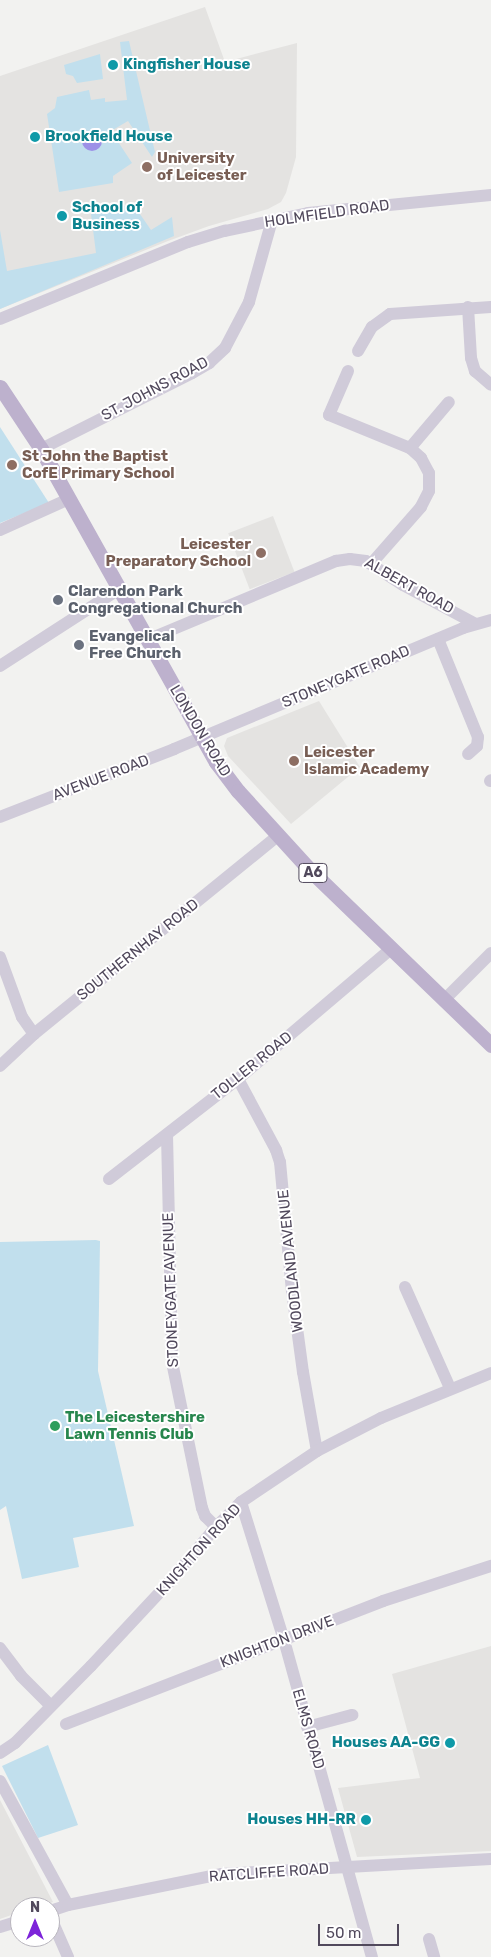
<!DOCTYPE html>
<html>
<head>
<meta charset="utf-8">
<style>
  body { margin:0 }
  #map { position:relative; width:491px; height:1957px; overflow:hidden; background:#f2f2f0; font-family:Rubik,sans-serif }
  div>[style] { position:absolute }
  .education>* { inset:0; background:#e4e3e1; transform-origin:0 0 }
  .green>* { inset:0; background:#c1dfed }
  .water>* { inset:0; background:#9d91e7 }
  .round { border-radius:50% }
  .minor>* { height:12px; margin:-6px; padding:0 6px; transform-origin:6px; border-radius:6px; background:#d0cbd9 }
  .major>* { height:15px; margin:-7.5px; padding:0 7.5px; transform-origin:7.5px; border-radius:7.5px; background:#bdb1cd }
  .dots>* { width:14px; height:14px; translate:-50% -50%; box-sizing:border-box; border:2px solid #fff; border-radius:50% }
  span { translate:-50% -50%; white-space:nowrap; text-align:center; line-height:1.15; -webkit-text-stroke:4px #fff; paint-order:stroke }
  .shield-label span { padding:1px 4px; background:#fff; border:1px solid; border-radius:4px; -webkit-text-stroke-width:0 }
  .shield-label { font-size:14px; color:#51495c; font-weight:700 }
  .culture-label { font-size:15px; color:#0d838f; font-weight:700 }
  .left { translate:0 -50%; text-align:left }
  .right { translate:-100% -50%; text-align:right }
  .education-label { font-size:15px; color:#785e54; font-weight:700 }
  .street-label { font-size:15px; color:#51495c }
  .worship-label { font-size:15px; color:#5b616d; font-weight:700 }
  .leisure-label { font-size:15px; color:#27864d; font-weight:700 }
  .north { position:absolute; left:10px; top:1897px; width:50px; height:50px; box-sizing:border-box; background:#fff; border:1px solid #b9b6be; border-radius:50%; rotate:0deg; font-size:14px; font-weight:700; line-height:20px; text-align:center; color:#51495c }
  .north::after { content:''; display:block; margin:auto; width:18px; height:22px; background:#7d24d9; clip-path:polygon(50% 0,100% 100%,50% 72%,0 100%) }
  .scale { position:absolute; left:318px; top:1924px; width:81px; height:22px; box-sizing:border-box; border:2px solid #51495c; border-top:0; padding-left:6px; font-size:15px; line-height:18px; white-space:nowrap; color:#51495c; -webkit-text-stroke:4px #fff; paint-order:stroke }
</style>
</head>
<body>
<div id="map">
  <div class="education">
    <div style="clip-path:polygon(205px 7px,225px 62px,297px 43px,296px 157px,286px 193px,281px 202px,268px 209px,209px 226px,168px 241px,0 309px,0 76px)"></div>
    <div style="left:273px;top:516px;width:60px;height:48px;rotate:69deg"></div>
    <div style="clip-path:polygon(319px 701px,360px 767px,291px 824px,228px 756px,224px 746px,227px 738px)"></div>
    <div style="clip-path:polygon(491px 1646px,491px 1851px,357px 1857px,338px 1788px,420px 1778px,392px 1674px)"></div>
    <div style="clip-path:polygon(0 1800px,53px 1902px,37px 1907px,20px 1907px,20px 1912px,0 1919px)"></div>
  </div>
  <div class="green">
    <div style="clip-path:polygon(129px 41px,155px 152px,152px 157px,128px 121px,111px 131px,132px 163px,113px 176px,113px 183px,59px 192px,47px 114px,55px 108px,57px 97px,89px 90px,91px 100px,105px 98px,105px 102px,127px 100px,120px 42px)"></div>
    <div style="clip-path:polygon(100px 54px,103px 79px,77px 83px,73px 76px,66px 74px,64px 65px)"></div>
    <div style="clip-path:polygon(133px 204px,151px 230px,172px 217px,174px 236px,0 309px,0 230px,7px 271px,96px 253px,91px 214px)"></div>
    <div style="clip-path:polygon(0 427px,49px 503px,0 523px)"></div>
    <div style="clip-path:polygon(96px 1240px,100px 1241px,98px 1371px,134px 1526px,73px 1538px,79px 1567px,22px 1579px,6px 1506px,0 1510px,0 1242px)"></div>
    <div style="clip-path:polygon(48px 1745px,78px 1825px,38px 1838px,2px 1766px)"></div>
  </div>
  <div class="water">
    <div class="round" style="left:82px;top:131px;width:20px;height:20px"></div>
  </div>
  <div class="minor">
    <div style="left:468px;top:307px;width:51px;rotate:86.6deg"></div>
    <div style="left:471px;top:358px;width:14px;rotate:73deg"></div>
    <div style="left:475px;top:371px;width:21px;rotate:41deg"></div>
    <div style="left:0;top:319px;width:203px;rotate:-22.3deg"></div>
    <div style="left:188px;top:242px;width:39px;rotate:-17deg"></div>
    <div style="left:225px;top:231px;width:85px;rotate:-12.2deg"></div>
    <div style="left:308px;top:213px;width:184px;rotate:-5.6deg"></div>
    <div style="left:358px;top:351px;width:28px;rotate:-60deg"></div>
    <div style="left:372px;top:327px;width:22px;rotate:-36deg"></div>
    <div style="left:390px;top:314px;width:101px;rotate:-4deg"></div>
    <div style="left:348px;top:371px;width:48px;rotate:113.4deg"></div>
    <div style="left:329px;top:415px;width:87px;rotate:22.2deg"></div>
    <div style="left:410px;top:448px;width:15px;rotate:42deg"></div>
    <div style="left:421px;top:458px;width:17px;rotate:62deg"></div>
    <div style="left:429px;top:473px;width:18px;rotate:90deg"></div>
    <div style="left:429px;top:491px;width:18px;rotate:117deg"></div>
    <div style="left:421px;top:507px;width:76px;rotate:131.3deg"></div>
    <div style="left:410px;top:448px;width:60px;rotate:-49.7deg"></div>
    <div style="left:41px;top:449px;width:169px;rotate:-26.7deg"></div>
    <div style="left:192px;top:373px;width:20px;rotate:-30deg"></div>
    <div style="left:209px;top:363px;width:22px;rotate:-43deg"></div>
    <div style="left:225px;top:348px;width:52px;rotate:-62.4deg"></div>
    <div style="left:249px;top:302px;width:85px;rotate:-74.3deg"></div>
    <div style="left:0;top:530px;width:76px;rotate:-24.2deg"></div>
    <div style="left:438px;top:639px;width:106px;rotate:67.8deg"></div>
    <div style="left:478px;top:737px;width:9px;rotate:96deg"></div>
    <div style="left:477px;top:746px;width:12px;rotate:138deg"></div>
    <div style="left:147px;top:640px;width:205px;rotate:-22.7deg"></div>
    <div style="left:336px;top:561px;width:14px;rotate:-8deg"></div>
    <div style="left:350px;top:559px;width:16px;rotate:7deg"></div>
    <div style="left:366px;top:561px;width:44px;rotate:33deg"></div>
    <div style="left:403px;top:585px;width:81px;rotate:28.2deg"></div>
    <div style="left:0;top:666px;width:142px;rotate:-32.9deg"></div>
    <div style="left:490px;top:781px;width:1px;rotate:-45deg"></div>
    <div style="left:0;top:817px;width:187px;rotate:-21.3deg"></div>
    <div style="left:174px;top:749px;width:313px;rotate:-22.7deg"></div>
    <div style="left:463px;top:628px;width:29px;rotate:-16deg"></div>
    <div style="left:0;top:957px;width:64px;rotate:69.9deg"></div>
    <div style="left:22px;top:1017px;width:21px;rotate:55deg"></div>
    <div style="left:445px;top:999px;width:65px;rotate:-45deg"></div>
    <div style="left:0;top:1066px;width:47px;rotate:-43.3deg"></div>
    <div style="left:34px;top:1034px;width:316px;rotate:-39.1deg"></div>
    <div style="left:238px;top:1079px;width:81px;rotate:61.8deg"></div>
    <div style="left:276px;top:1150px;width:13px;rotate:72deg"></div>
    <div style="left:280px;top:1162px;width:130px;rotate:84.7deg"></div>
    <div style="left:292px;top:1291px;width:82px;rotate:82.3deg"></div>
    <div style="left:303px;top:1372px;width:80px;rotate:80deg"></div>
    <div style="left:167px;top:1135px;width:227px;rotate:88.7deg"></div>
    <div style="left:172px;top:1362px;width:149px;rotate:78.4deg"></div>
    <div style="left:202px;top:1508px;width:9px;rotate:69deg"></div>
    <div style="left:205px;top:1516px;width:16px;rotate:45deg"></div>
    <div style="left:109px;top:1179px;width:163px;rotate:-37.8deg"></div>
    <div style="left:238px;top:1079px;width:202px;rotate:-40.4deg"></div>
    <div style="left:405px;top:1287px;width:111px;rotate:66deg"></div>
    <div style="left:241px;top:1502px;width:145px;rotate:72.7deg"></div>
    <div style="left:284px;top:1640px;width:329px;rotate:74.5deg"></div>
    <div style="left:0;top:1648px;width:35px;rotate:53deg"></div>
    <div style="left:21px;top:1676px;width:42px;rotate:45deg"></div>
    <div style="left:66px;top:1724px;width:340px;rotate:-21.2deg"></div>
    <div style="left:383px;top:1601px;width:114px;rotate:-18deg"></div>
    <div style="left:307px;top:1727px;width:47px;rotate:-14.9deg"></div>
    <div style="left:0;top:1753px;width:18px;rotate:-34deg"></div>
    <div style="left:15px;top:1743px;width:108px;rotate:-45.4deg"></div>
    <div style="left:91px;top:1666px;width:119px;rotate:-47deg"></div>
    <div style="left:172px;top:1579px;width:68px;rotate:-49.8deg"></div>
    <div style="left:216px;top:1527px;width:35px;rotate:-45deg"></div>
    <div style="left:241px;top:1502px;width:92px;rotate:-33.9deg"></div>
    <div style="left:317px;top:1451px;width:72px;rotate:-27.3deg"></div>
    <div style="left:381px;top:1418px;width:119px;rotate:-22.2deg"></div>
    <div style="left:0;top:1781px;width:141px;rotate:61.3deg"></div>
    <div style="left:50px;top:1911px;width:19px;rotate:-18deg"></div>
    <div style="left:68px;top:1905px;width:157px;rotate:-11.4deg"></div>
    <div style="left:222px;top:1874px;width:269px;rotate:-3.2deg"></div>
    <div style="left:50px;top:1916px;width:45px;rotate:66.3deg"></div>
    <div style="left:0;top:1927px;width:21px;rotate:-17deg"></div>
    <div style="left:429px;top:1939px;width:19px;rotate:74deg"></div>
  </div>
  <div class="major">
    <div style="left:0;top:387px;width:74px;rotate:56.5deg"></div>
    <div style="left:41px;top:449px;width:359px;rotate:60.8deg"></div>
    <div style="left:216px;top:762px;width:36px;rotate:53deg"></div>
    <div style="left:238px;top:791px;width:107px;rotate:47.7deg"></div>
    <div style="left:310px;top:870px;width:252px;rotate:44deg"></div>
  </div>
  <div class="dots">
    <div style="left:113px;top:65px;background:#0f9aa8"></div>
    <div style="left:35px;top:137px;background:#0f9aa8"></div>
    <div style="left:147px;top:167px;background:#8d6e63"></div>
    <div style="left:62px;top:216px;background:#0f9aa8"></div>
    <div style="left:12px;top:465px;background:#8d6e63"></div>
    <div style="left:261px;top:553px;background:#8d6e63"></div>
    <div style="left:58px;top:600px;background:#6b7280"></div>
    <div style="left:79px;top:645px;background:#6b7280"></div>
    <div style="left:294px;top:761px;background:#8d6e63"></div>
    <div style="left:55px;top:1426px;background:#2e9e5b"></div>
    <div style="left:450px;top:1743px;background:#0f9aa8"></div>
    <div style="left:366px;top:1820px;background:#0f9aa8"></div>
  </div>
  <div class="shield-label">
    <span style="left:313px;top:873px">A6</span>
  </div>
  <div class="culture-label">
    <span class="left" style="left:123px;top:65px">Kingfisher House</span>
    <span class="left" style="left:45px;top:137px">Brookfield House</span>
    <span class="left" style="left:72px;top:216px">School of<br>Business</span>
    <span class="right" style="left:440px;top:1743px">Houses AA-GG</span>
    <span class="right" style="left:356px;top:1820px">Houses HH-RR</span>
  </div>
  <div class="education-label">
    <span class="left" style="left:157px;top:167px">University<br>of Leicester</span>
    <span class="left" style="left:22px;top:465px">St John the Baptist<br>CofE Primary School</span>
    <span class="right" style="left:251px;top:553px">Leicester<br>Preparatory School</span>
    <span class="left" style="left:304px;top:761px">Leicester<br>Islamic Academy</span>
  </div>
  <div class="street-label">
    <span style="left:327px;top:214px;rotate:-8deg">HOLMFIELD ROAD</span>
    <span style="left:155px;top:389px;rotate:-28deg">ST. JOHNS ROAD</span>
    <span style="left:409px;top:586px;rotate:29deg">ALBERT ROAD</span>
    <span style="left:346px;top:677px;rotate:-23deg">STONEYGATE ROAD</span>
    <span style="left:200px;top:731px;rotate:59deg">LONDON ROAD</span>
    <span style="left:101px;top:778px;rotate:-21deg">AVENUE ROAD</span>
    <span style="left:138px;top:950px;rotate:-39deg">SOUTHERNHAY ROAD</span>
    <span style="left:252px;top:1066px;rotate:-39deg">TOLLER ROAD</span>
    <span style="left:291px;top:1261px;rotate:-96deg">WOODLAND AVENUE</span>
    <span style="left:171px;top:1290px;rotate:-92deg">STONEYGATE AVENUE</span>
    <span style="left:199px;top:1550px;rotate:-48deg">KNIGHTON ROAD</span>
    <span style="left:277px;top:1642px;rotate:-21deg">KNIGHTON DRIVE</span>
    <span style="left:308px;top:1729px;rotate:74deg">ELMS ROAD</span>
    <span style="left:269px;top:1873px;rotate:-4deg">RATCLIFFE ROAD</span>
  </div>
  <div class="worship-label">
    <span class="left" style="left:68px;top:600px">Clarendon Park<br>Congregational Church</span>
    <span class="left" style="left:89px;top:645px">Evangelical<br>Free Church</span>
  </div>
  <div class="leisure-label">
    <span class="left" style="left:65px;top:1426px">The Leicestershire<br>Lawn Tennis Club</span>
  </div>
  <div class="north">N</div>
  <div class="scale">50 m</div>
</div>
</body>
</html>
